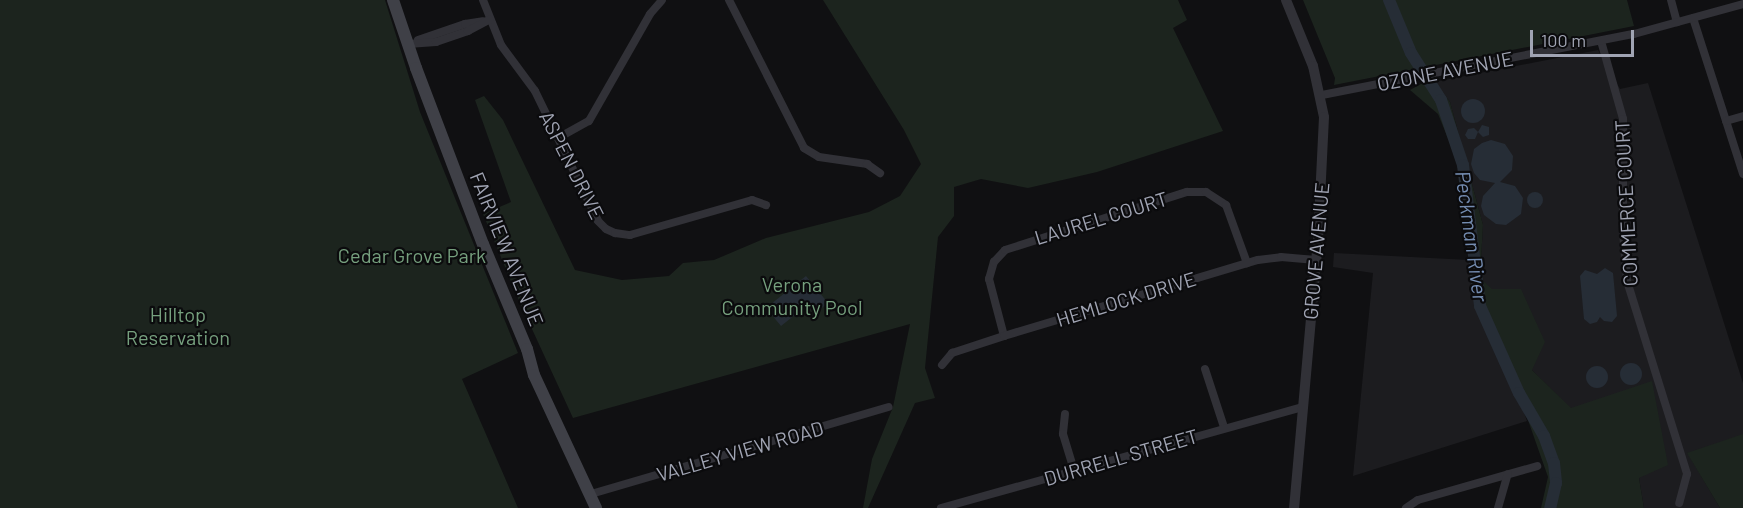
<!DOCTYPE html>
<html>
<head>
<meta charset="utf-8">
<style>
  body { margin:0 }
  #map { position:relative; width:1743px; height:508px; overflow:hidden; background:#101012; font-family:Barlow,sans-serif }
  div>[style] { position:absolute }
  .built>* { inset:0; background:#1c1c1f }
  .green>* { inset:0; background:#1c241e }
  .water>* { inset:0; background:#262d36 }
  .round { border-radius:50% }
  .river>* { height:12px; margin:-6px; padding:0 6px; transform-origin:6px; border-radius:6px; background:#262d36 }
  .minor>* { height:8px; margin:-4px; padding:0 4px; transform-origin:4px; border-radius:4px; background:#313137 }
  .tertiary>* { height:10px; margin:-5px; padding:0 5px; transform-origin:5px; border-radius:5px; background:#313137 }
  .secondary>* { height:12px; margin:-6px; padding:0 6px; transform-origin:6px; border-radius:6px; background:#3f4047 }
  span { translate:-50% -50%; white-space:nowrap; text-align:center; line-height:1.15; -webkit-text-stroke:4.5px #0b0b0d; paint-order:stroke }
  .street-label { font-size:20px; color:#a0a4b3 }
  .park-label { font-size:20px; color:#76a07e }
  .water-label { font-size:21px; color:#748cb1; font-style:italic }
  .scale { position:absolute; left:1530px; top:30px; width:104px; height:27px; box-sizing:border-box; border:3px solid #a0a4b3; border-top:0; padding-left:8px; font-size:18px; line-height:21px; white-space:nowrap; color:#a0a4b3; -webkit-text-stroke:4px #0b0b0d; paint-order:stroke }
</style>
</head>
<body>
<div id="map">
  <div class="built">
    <div style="clip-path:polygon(1598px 50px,1620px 89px,1648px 83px,1743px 383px,1743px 439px,1690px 457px,1720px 508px,1644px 508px,1639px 478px,1532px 370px,1492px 290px,1480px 278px,1483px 225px,1450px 102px,1434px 82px)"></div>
    <div style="clip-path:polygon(1334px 253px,1469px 260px,1527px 421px,1353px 476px,1373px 273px,1333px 267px)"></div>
  </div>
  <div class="green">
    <div style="clip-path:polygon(0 0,385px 0,420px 112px,518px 353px,462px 379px,518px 508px,0 508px)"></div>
    <div style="clip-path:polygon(823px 0,1178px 0,1187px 20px,1173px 28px,1223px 131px,1097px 172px,1028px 188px,981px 179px,954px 187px,954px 216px,938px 237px,925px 368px,935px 398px,915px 403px,868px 508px,863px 508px,872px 459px,893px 407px,910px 324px,573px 418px,520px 303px,483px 214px,511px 202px,475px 100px,484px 96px,503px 120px,575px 270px,622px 280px,669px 276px,683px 263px,714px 260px,766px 238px,869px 212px,900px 196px,921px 164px,904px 130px)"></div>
    <div style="clip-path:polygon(1303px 0,1627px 0,1634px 26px,1334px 85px,1335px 78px)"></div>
    <div style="clip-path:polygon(1432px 78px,1450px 102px,1483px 225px,1480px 278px,1492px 289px,1521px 289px,1545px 342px,1532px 370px,1571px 408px,1652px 381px,1668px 465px,1639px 478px,1644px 508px,1541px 508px,1548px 477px,1523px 406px,1474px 302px,1458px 163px,1438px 114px,1410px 90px)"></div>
    <div style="clip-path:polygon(1743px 434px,1743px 508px,1720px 508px,1687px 453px)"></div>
  </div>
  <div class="water">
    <div class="round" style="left:1461px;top:99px;width:24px;height:24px"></div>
    <div style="clip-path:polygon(1482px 125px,1489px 127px,1489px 135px,1483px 137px,1478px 132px,1475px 139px,1468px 139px,1465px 135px,1468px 129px,1474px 128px,1478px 132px)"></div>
    <div style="clip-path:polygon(1491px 140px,1505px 144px,1513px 156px,1512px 170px,1500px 182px,1515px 186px,1523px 198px,1521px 214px,1506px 225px,1496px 224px,1484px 215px,1481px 206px,1483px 196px,1495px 183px,1480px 180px,1474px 173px,1471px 164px,1474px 149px,1482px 143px)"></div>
    <div class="round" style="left:1527px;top:192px;width:16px;height:16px"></div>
    <div style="clip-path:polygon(1605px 268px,1613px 273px,1617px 316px,1612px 322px,1604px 321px,1600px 317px,1597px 322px,1590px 324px,1584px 319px,1580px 276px,1585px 270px,1597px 274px)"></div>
    <div style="clip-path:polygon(806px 276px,828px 303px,818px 311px,810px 303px,781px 326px,766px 308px)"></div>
    <div class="round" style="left:1620px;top:363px;width:22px;height:22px"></div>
    <div class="round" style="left:1586px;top:366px;width:22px;height:22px"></div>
  </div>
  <div class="river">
    <div style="left:1389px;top:0;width:57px;rotate:67.5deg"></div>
    <div style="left:1411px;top:53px;width:56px;rotate:57.4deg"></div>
    <div style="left:1441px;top:100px;width:69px;rotate:71.3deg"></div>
    <div style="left:1463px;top:165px;width:142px;rotate:83.1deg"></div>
    <div style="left:1480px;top:306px;width:95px;rotate:65.9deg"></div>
    <div style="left:1519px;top:393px;width:50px;rotate:59.8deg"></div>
    <div style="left:1544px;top:436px;width:29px;rotate:70deg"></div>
    <div style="left:1554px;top:463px;width:20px;rotate:84deg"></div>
    <div style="left:1556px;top:483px;width:26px;rotate:103deg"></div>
  </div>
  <div class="minor">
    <div style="left:483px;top:0;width:48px;rotate:68.2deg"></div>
    <div style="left:501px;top:45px;width:57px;rotate:53.5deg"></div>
    <div style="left:535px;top:91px;width:144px;rotate:64.1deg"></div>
    <div style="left:598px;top:221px;width:11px;rotate:45deg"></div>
    <div style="left:606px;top:229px;width:10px;rotate:24deg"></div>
    <div style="left:615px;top:233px;width:15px;rotate:8deg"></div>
    <div style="left:630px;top:235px;width:127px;rotate:-16deg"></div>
    <div style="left:752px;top:200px;width:15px;rotate:20deg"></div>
    <div style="left:729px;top:0;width:166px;rotate:63.1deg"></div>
    <div style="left:804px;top:148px;width:17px;rotate:31deg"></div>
    <div style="left:819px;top:157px;width:49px;rotate:8.3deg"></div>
    <div style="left:867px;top:164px;width:16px;rotate:35deg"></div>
    <div style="left:1671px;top:0;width:23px;rotate:75deg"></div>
    <div style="left:1693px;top:18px;width:164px;rotate:72.2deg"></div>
    <div style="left:418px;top:40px;width:50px;rotate:-18.8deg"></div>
    <div style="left:465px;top:24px;width:18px;rotate:-9deg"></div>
    <div style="left:1601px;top:41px;width:81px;rotate:74.2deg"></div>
    <div style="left:1623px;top:119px;width:112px;rotate:90deg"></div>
    <div style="left:1623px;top:231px;width:50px;rotate:85.4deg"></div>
    <div style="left:1627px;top:281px;width:202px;rotate:72.7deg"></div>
    <div style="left:1687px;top:474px;width:30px;rotate:105deg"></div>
    <div style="left:408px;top:44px;width:28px;rotate:-4deg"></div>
    <div style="left:436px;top:42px;width:34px;rotate:-19deg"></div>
    <div style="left:468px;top:31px;width:24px;rotate:-28deg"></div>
    <div style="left:1322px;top:95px;width:318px;rotate:-11.1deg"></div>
    <div style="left:1634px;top:34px;width:113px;rotate:-15.4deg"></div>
    <div style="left:1726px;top:121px;width:18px;rotate:-16deg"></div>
    <div style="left:558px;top:138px;width:35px;rotate:-29deg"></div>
    <div style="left:589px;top:121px;width:123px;rotate:-60.3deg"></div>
    <div style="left:650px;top:14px;width:18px;rotate:-49deg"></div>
    <div style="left:1004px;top:336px;width:59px;rotate:-104.7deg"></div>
    <div style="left:989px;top:279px;width:18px;rotate:-74deg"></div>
    <div style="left:994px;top:262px;width:16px;rotate:-47deg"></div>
    <div style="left:1005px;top:250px;width:191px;rotate:-17.7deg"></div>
    <div style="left:1187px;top:192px;width:19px"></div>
    <div style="left:1206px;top:192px;width:24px;rotate:33deg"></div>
    <div style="left:1226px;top:205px;width:62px;rotate:70.1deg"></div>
    <div style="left:942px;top:365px;width:16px;rotate:-50deg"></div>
    <div style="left:952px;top:353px;width:55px;rotate:-18.1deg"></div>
    <div style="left:1004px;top:336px;width:265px;rotate:-16.7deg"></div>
    <div style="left:1258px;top:260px;width:23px;rotate:-7deg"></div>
    <div style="left:1281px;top:257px;width:35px;rotate:5deg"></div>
    <div style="left:1205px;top:369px;width:61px;rotate:71.9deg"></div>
    <div style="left:1065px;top:414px;width:20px;rotate:96deg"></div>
    <div style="left:1063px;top:434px;width:39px;rotate:73deg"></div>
    <div style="left:591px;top:494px;width:310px;rotate:-16.3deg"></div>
    <div style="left:941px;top:508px;width:375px;rotate:-15.6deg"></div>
    <div style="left:1406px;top:508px;width:14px;rotate:-34deg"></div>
    <div style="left:1418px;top:500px;width:124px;rotate:-15.9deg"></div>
    <div style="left:1498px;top:508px;width:35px;rotate:-74deg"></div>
  </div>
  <div class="tertiary">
    <div style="left:1286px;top:0;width:71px;rotate:67.8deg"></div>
    <div style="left:1313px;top:66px;width:52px;rotate:77.8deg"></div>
    <div style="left:1324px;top:117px;width:123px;rotate:92.8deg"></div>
    <div style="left:1318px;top:240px;width:269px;rotate:95.1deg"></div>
  </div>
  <div class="secondary">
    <div style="left:393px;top:0;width:72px;rotate:71.3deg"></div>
    <div style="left:416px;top:68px;width:188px;rotate:69.2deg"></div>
    <div style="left:483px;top:244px;width:114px;rotate:67.3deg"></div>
    <div style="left:527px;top:349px;width:27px;rotate:75deg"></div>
    <div style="left:534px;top:375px;width:147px;rotate:65deg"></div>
  </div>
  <div class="street-label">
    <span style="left:1445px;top:71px;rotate:-11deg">OZONE AVENUE</span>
    <span style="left:572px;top:165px;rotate:63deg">ASPEN DRIVE</span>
    <span style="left:1626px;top:203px;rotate:-93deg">COMMERCE COURT</span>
    <span style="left:1101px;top:218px;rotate:-17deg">LAUREL COURT</span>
    <span style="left:507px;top:249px;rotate:68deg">FAIRVIEW AVENUE</span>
    <span style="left:1316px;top:251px;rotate:-85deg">GROVE AVENUE</span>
    <span style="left:1126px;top:299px;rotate:-17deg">HEMLOCK DRIVE</span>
    <span style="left:740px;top:451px;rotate:-16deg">VALLEY VIEW ROAD</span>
    <span style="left:1121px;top:457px;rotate:-16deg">DURRELL STREET</span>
  </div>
  <div class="park-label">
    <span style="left:412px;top:255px">Cedar Grove Park</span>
    <span style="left:792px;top:296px">Verona<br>Community Pool</span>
    <span style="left:178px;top:326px">Hilltop<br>Reservation</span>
  </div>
  <div class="water-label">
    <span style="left:1472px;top:236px;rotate:82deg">Peckman River</span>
  </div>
  <div class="scale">100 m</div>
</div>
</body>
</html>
